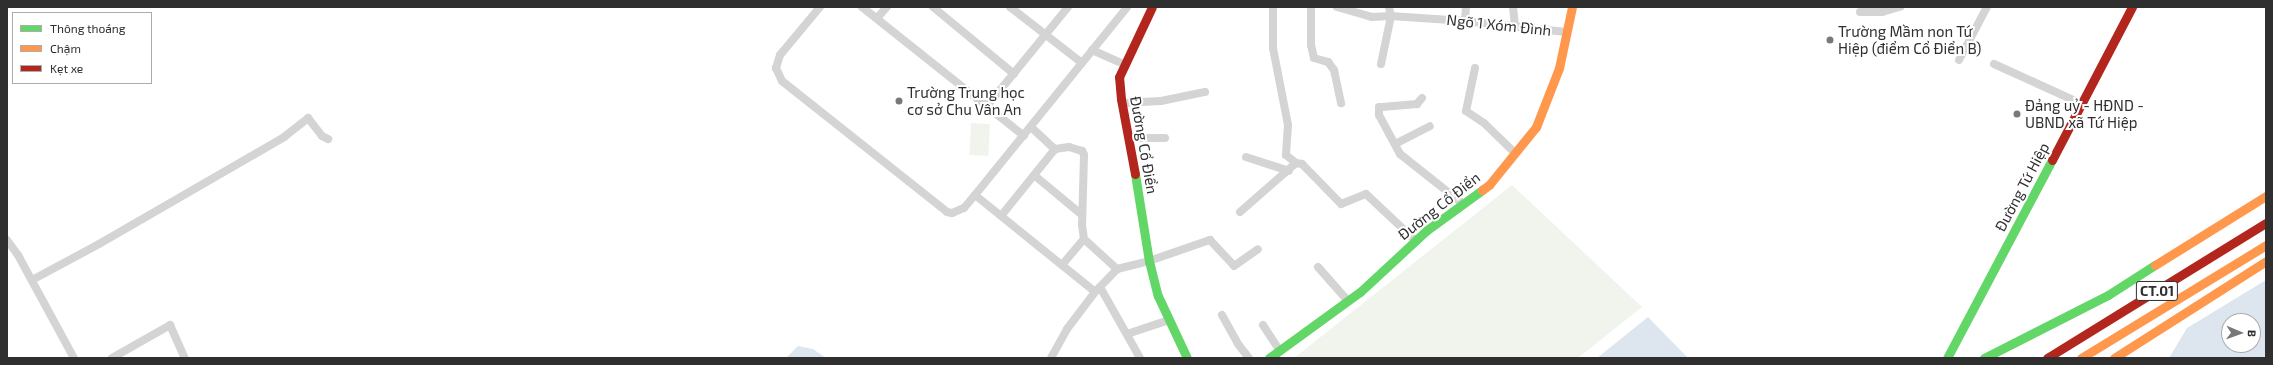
<!DOCTYPE html>
<html>
<head>
<meta charset="utf-8">
<style>
  body { margin:0 }
  #map { position:relative; width:2273px; height:365px; overflow:hidden; background:#fff; font-family:"Exo 2",sans-serif }
  div>[style] { position:absolute }
  .green>* { inset:0; background:#f0f4ed; transform-origin:0 0 }
  .water>* { inset:0; background:#dde6ef }
  .street>* { height:8px; margin:-4px; padding:0 4px; transform-origin:4px; border-radius:4px; background:#d4d4d4 }
  .fast>* { height:9px; margin:-4.5px; padding:0 4.5px; transform-origin:4.5px; border-radius:4.5px; background:#63d668 }
  .slow>* { height:9px; margin:-4.5px; padding:0 4.5px; transform-origin:4.5px; border-radius:4.5px; background:#ff974d }
  .jam>* { height:9px; margin:-4.5px; padding:0 4.5px; transform-origin:4.5px; border-radius:4.5px; background:#b3261e }
  .dots>* { width:11px; height:11px; translate:-50% -50%; box-sizing:border-box; border:2px solid #fff; border-radius:50% }
  span { translate:-50% -50%; white-space:nowrap; text-align:center; line-height:1.15; -webkit-text-stroke:4px #fff; paint-order:stroke }
  .shield-label span { padding:1px 3px; background:#fff; border:1px solid; border-radius:3px; -webkit-text-stroke-width:0 }
  .shield-label { font-size:14px; color:#2f2f2f; font-weight:700 }
  .street-label { font-size:15px; color:#2f2f2f }
  .poi-label { font-size:15px; color:#2f2f2f }
  .left { translate:0 -50%; text-align:left }
  .frame { position:absolute; inset:0; border:8px solid #2f2f2f; pointer-events:none }
  .legend { position:absolute; left:12px; top:12px; width:140px; height:72px; box-sizing:border-box; background:#fff; border:1px solid #acacac; margin:0; padding:5px 7px; list-style:none; font-size:12px; color:#2f2f2f }
  .legend li { display:flex; align-items:center; gap:8px; height:20px }
  .legend b { width:20px; border:1px solid #acacac }
  .north { position:absolute; left:2221px; top:313px; width:40px; height:40px; box-sizing:border-box; background:#fff; border:1px solid #acacac; border-radius:50%; rotate:92deg; font-size:11px; font-weight:700; line-height:16px; text-align:center; color:#2f2f2f }
  .north::after { content:''; display:block; margin:auto; width:14px; height:18px; background:#787878; clip-path:polygon(50% 0,100% 100%,50% 72%,0 100%) }
</style>
</head>
<body>
<div id="map">
  <div class="green">
    <div style="left:971px;top:123px;width:19px;height:32px;rotate:3deg"></div>
    <div style="clip-path:polygon(1512px 185px,1642px 307px,1578px 358px,1294px 358px)"></div>
  </div>
  <div class="water">
    <div style="clip-path:polygon(evenodd,2266px 280px,2266px 358px,2169px 358px,2187px 328px,2266px 280px,2229px 321px,2253px 321px,2253px 345px,2229px 345px,2229px 321px)"></div>
    <div style="clip-path:polygon(1648px 317px,1688px 358px,1597px 358px)"></div>
    <div style="clip-path:polygon(798px 346px,813px 349px,826px 358px,786px 358px)"></div>
  </div>
  <div class="street">
    <div style="left:820px;top:7px;width:62px;rotate:129.8deg"></div>
    <div style="left:780px;top:55px;width:14px;rotate:107deg"></div>
    <div style="left:776px;top:68px;width:14px;rotate:65deg"></div>
    <div style="left:782px;top:81px;width:211px;rotate:38.4deg"></div>
    <div style="left:947px;top:212px;width:5px;rotate:11deg"></div>
    <div style="left:952px;top:213px;width:13px;rotate:-23deg"></div>
    <div style="left:964px;top:208px;width:17px;rotate:-50deg"></div>
    <div style="left:975px;top:195px;width:242px;rotate:-51deg"></div>
    <div style="left:862px;top:7px;width:207px;rotate:38.5deg"></div>
    <div style="left:933px;top:7px;width:105px;rotate:39.6deg"></div>
    <div style="left:1010px;top:7px;width:91px;rotate:37.9deg"></div>
    <div style="left:1273px;top:7px;width:41px;rotate:90deg"></div>
    <div style="left:1273px;top:48px;width:78px;rotate:79deg"></div>
    <div style="left:1288px;top:125px;width:30px;rotate:94deg"></div>
    <div style="left:1286px;top:155px;width:13px;rotate:39deg"></div>
    <div style="left:1296px;top:163px;width:6px;rotate:9deg"></div>
    <div style="left:1302px;top:164px;width:56px;rotate:45.7deg"></div>
    <div style="left:1341px;top:204px;width:27px;rotate:-22deg"></div>
    <div style="left:1366px;top:194px;width:67px;rotate:43.2deg"></div>
    <div style="left:1311px;top:7px;width:38px;rotate:90deg"></div>
    <div style="left:1311px;top:45px;width:13px;rotate:77deg"></div>
    <div style="left:1314px;top:58px;width:15px;rotate:16deg"></div>
    <div style="left:1328px;top:62px;width:10px;rotate:53deg"></div>
    <div style="left:1334px;top:70px;width:34px;rotate:78deg"></div>
    <div style="left:1337px;top:7px;width:36px;rotate:16deg"></div>
    <div style="left:1372px;top:17px;width:19px;rotate:-3deg"></div>
    <div style="left:1391px;top:16px;width:74px;rotate:3.9deg"></div>
    <div style="left:1465px;top:21px;width:102px;rotate:6.2deg"></div>
    <div style="left:1513px;top:7px;width:19px;rotate:84deg"></div>
    <div style="left:1860px;top:12px;width:22px"></div>
    <div style="left:1882px;top:12px;width:19px;rotate:-16deg"></div>
    <div style="left:877px;top:18px;width:15px;rotate:-48deg"></div>
    <div style="left:1465px;top:21px;width:14px;rotate:-86deg"></div>
    <div style="left:1092px;top:50px;width:36px;rotate:24deg"></div>
    <div style="left:1959px;top:60px;width:60px;rotate:-62.2deg"></div>
    <div style="left:1381px;top:64px;width:49px;rotate:-78.2deg"></div>
    <div style="left:1391px;top:16px;width:9px;rotate:-103deg"></div>
    <div style="left:1994px;top:64px;width:97px;rotate:24.4deg"></div>
    <div style="left:1475px;top:68px;width:44px;rotate:101.8deg"></div>
    <div style="left:1466px;top:111px;width:22px;rotate:34deg"></div>
    <div style="left:1484px;top:123px;width:43px;rotate:44.1deg"></div>
    <div style="left:1422px;top:98px;width:8px;rotate:130deg"></div>
    <div style="left:1417px;top:104px;width:38px;rotate:175deg"></div>
    <div style="left:1379px;top:107px;width:8px;rotate:90deg"></div>
    <div style="left:1379px;top:115px;width:44px;rotate:61.7deg"></div>
    <div style="left:1400px;top:154px;width:80px;rotate:38.4deg"></div>
    <div style="left:1122px;top:103px;width:39px;rotate:-3deg"></div>
    <div style="left:1161px;top:101px;width:45px;rotate:-11.6deg"></div>
    <div style="left:987px;top:106px;width:128px;rotate:-50.7deg"></div>
    <div style="left:1031px;top:127px;width:33px;rotate:43deg"></div>
    <div style="left:1129px;top:138px;width:36px"></div>
    <div style="left:1395px;top:144px;width:39px;rotate:-27deg"></div>
    <div style="left:1246px;top:157px;width:45px;rotate:18deg"></div>
    <div style="left:1034px;top:175px;width:62px;rotate:39.8deg"></div>
    <div style="left:975px;top:195px;width:154px;rotate:38.9deg"></div>
    <div style="left:1240px;top:212px;width:74px;rotate:-41.2deg"></div>
    <div style="left:1001px;top:216px;width:86px;rotate:-51.1deg"></div>
    <div style="left:1055px;top:149px;width:14px;rotate:-8deg"></div>
    <div style="left:1069px;top:147px;width:14px;rotate:17deg"></div>
    <div style="left:1082px;top:151px;width:4px;rotate:63deg"></div>
    <div style="left:1084px;top:155px;width:70px;rotate:91.6deg"></div>
    <div style="left:1082px;top:225px;width:14px;rotate:82deg"></div>
    <div style="left:1084px;top:239px;width:45px;rotate:42.3deg"></div>
    <div style="left:7px;top:240px;width:19px;rotate:54deg"></div>
    <div style="left:18px;top:255px;width:117px;rotate:61.5deg"></div>
    <div style="left:1062px;top:265px;width:34px;rotate:-50deg"></div>
    <div style="left:1318px;top:267px;width:45px;rotate:48.6deg"></div>
    <div style="left:32px;top:280px;width:76px;rotate:-28.2deg"></div>
    <div style="left:99px;top:244px;width:214px;rotate:-30deg"></div>
    <div style="left:284px;top:137px;width:31px;rotate:-38deg"></div>
    <div style="left:308px;top:118px;width:23px;rotate:52deg"></div>
    <div style="left:322px;top:136px;width:7px;rotate:27deg"></div>
    <div style="left:1100px;top:287px;width:81px;rotate:60.6deg"></div>
    <div style="left:1222px;top:315px;width:33px;rotate:61deg"></div>
    <div style="left:1238px;top:344px;width:18px;rotate:52deg"></div>
    <div style="left:1263px;top:325px;width:30px;rotate:57deg"></div>
    <div style="left:1127px;top:334px;width:44px;rotate:-18.4deg"></div>
    <div style="left:112px;top:358px;width:67px;rotate:-29.6deg"></div>
    <div style="left:170px;top:325px;width:36px;rotate:66deg"></div>
    <div style="left:1051px;top:358px;width:33px;rotate:-61deg"></div>
    <div style="left:1067px;top:329px;width:46px;rotate:-52.9deg"></div>
    <div style="left:1095px;top:292px;width:32px;rotate:-46deg"></div>
    <div style="left:1117px;top:269px;width:33px;rotate:-14deg"></div>
    <div style="left:1149px;top:261px;width:65px;rotate:-19deg"></div>
    <div style="left:1210px;top:240px;width:35px;rotate:47deg"></div>
    <div style="left:1234px;top:266px;width:29px;rotate:-35deg"></div>
  </div>
  <div class="fast">
    <div style="left:1135px;top:174px;width:88px;rotate:80.9deg"></div>
    <div style="left:1149px;top:261px;width:36px;rotate:76deg"></div>
    <div style="left:1158px;top:296px;width:68px;rotate:64.9deg"></div>
    <div style="left:1269px;top:358px;width:112px;rotate:-36deg"></div>
    <div style="left:1360px;top:292px;width:91px;rotate:-42.8deg"></div>
    <div style="left:1427px;top:230px;width:68px;rotate:-36deg"></div>
    <div style="left:1947px;top:358px;width:224px;rotate:-62.1deg"></div>
    <div style="left:1984px;top:358px;width:139px;rotate:-26.9deg"></div>
    <div style="left:2108px;top:295px;width:56px;rotate:-32.6deg"></div>
  </div>
  <div class="slow">
    <div style="left:1482px;top:190px;width:9px;rotate:-36deg"></div>
    <div style="left:1489px;top:185px;width:75px;rotate:-51deg"></div>
    <div style="left:1536px;top:127px;width:63px;rotate:-68.7deg"></div>
    <div style="left:1559px;top:68px;width:62px;rotate:-78deg"></div>
    <div style="left:2155px;top:265px;width:131px;rotate:-31.9deg"></div>
    <div style="left:2081px;top:358px;width:217px;rotate:-31.4deg"></div>
    <div style="left:2114px;top:358px;width:180px;rotate:-32.5deg"></div>
  </div>
  <div class="jam">
    <div style="left:2052px;top:160px;width:173px;rotate:-62.4deg"></div>
    <div style="left:1135px;top:174px;width:76px;rotate:-100.6deg"></div>
    <div style="left:1121px;top:99px;width:22px;rotate:-95deg"></div>
    <div style="left:1119px;top:77px;width:77px;rotate:-64.8deg"></div>
    <div style="left:2047px;top:358px;width:257px;rotate:-31.7deg"></div>
  </div>
  <div class="dots">
    <div style="left:1830px;top:40px;background:#787878"></div>
    <div style="left:899px;top:101px;background:#787878"></div>
    <div style="left:2017px;top:114px;background:#787878"></div>
  </div>
  <div class="shield-label">
    <span style="left:2157px;top:291px">CT.01</span>
  </div>
  <div class="street-label">
    <span style="left:1499px;top:25px;rotate:6deg">Ngõ 1 Xóm Đình</span>
    <span style="left:1144px;top:145px;rotate:80deg">Đường Cổ Điển</span>
    <span style="left:2022px;top:187px;rotate:-62deg">Đường Tứ Hiệp</span>
    <span style="left:1439px;top:206px;rotate:-38deg">Đường Cổ Điển</span>
  </div>
  <div class="poi-label">
    <span class="left" style="left:1838px;top:40px">Trường Mầm non Tứ<br>Hiệp (điểm Cổ Điển B)</span>
    <span class="left" style="left:907px;top:101px">Trường Trung học<br>cơ sở Chu Vân An</span>
    <span class="left" style="left:2025px;top:114px">Đảng uỷ - HĐND -<br>UBND xã Tứ Hiệp</span>
  </div>
  <div class="frame"></div>
  <ul class="legend">
  <li><b style="height:5px;background:#63d668"></b>Thông thoáng</li>
  <li><b style="height:5px;background:#ff974d"></b>Chậm</li>
  <li><b style="height:5px;background:#b3261e"></b>Kẹt xe</li>
  </ul>
  <div class="north">B</div>
</div>
</body>
</html>
